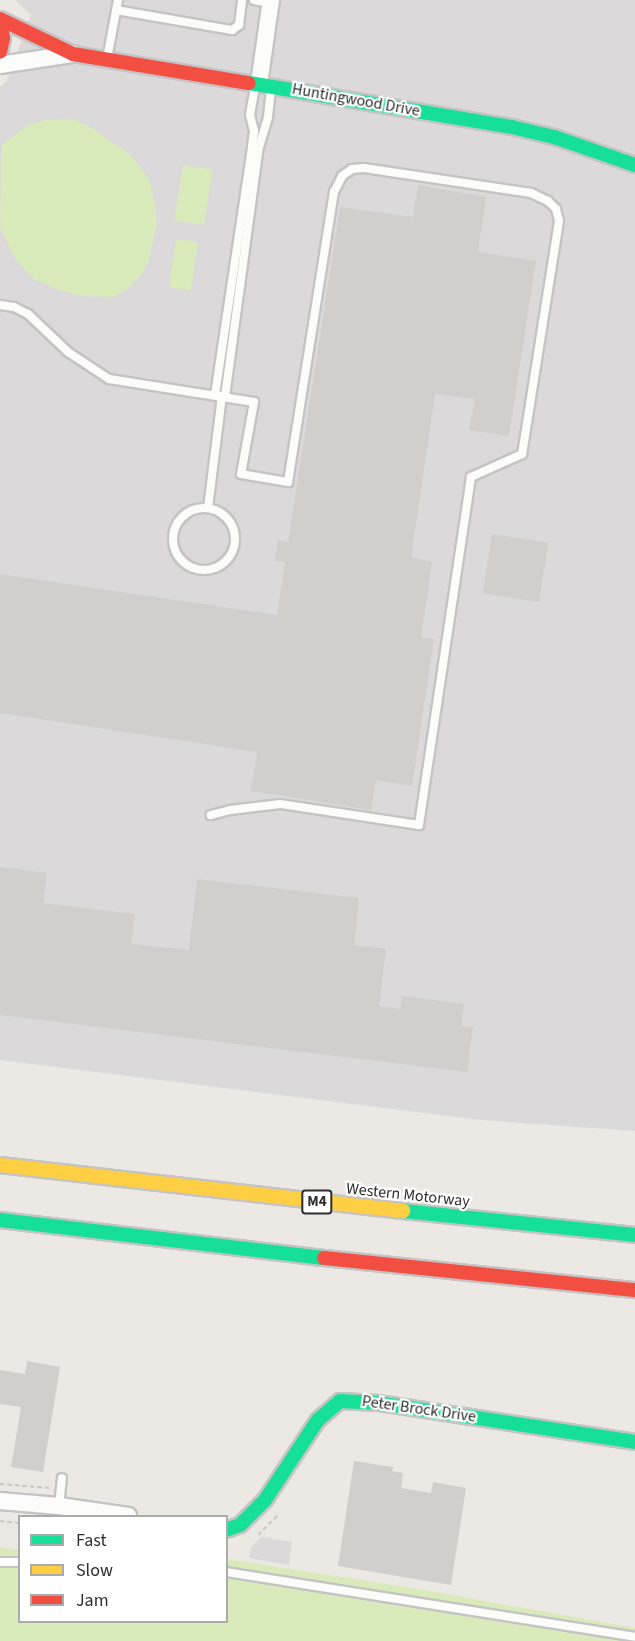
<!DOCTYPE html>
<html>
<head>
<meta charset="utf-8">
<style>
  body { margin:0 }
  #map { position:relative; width:635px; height:1641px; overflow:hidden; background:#ece8e4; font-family:"Source Sans 3",sans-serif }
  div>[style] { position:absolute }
  .industrial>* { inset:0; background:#dcd9db }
  .pitch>* { inset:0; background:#d9eabb; transform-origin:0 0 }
  .building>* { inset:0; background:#d1cecb; transform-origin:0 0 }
  .path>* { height:2px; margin-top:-1px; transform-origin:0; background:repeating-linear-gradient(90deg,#c9c9c8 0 4.5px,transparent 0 7.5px) }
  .roads { filter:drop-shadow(2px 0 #c5c4c5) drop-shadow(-2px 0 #c5c4c5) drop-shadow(0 2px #c5c4c5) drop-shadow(0 -2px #c5c4c5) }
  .lane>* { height:8px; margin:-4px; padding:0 4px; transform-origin:4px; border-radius:4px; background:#fcfcfb }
  .lane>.ring { margin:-4px; padding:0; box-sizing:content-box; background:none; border:8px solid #fcfcfb; border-radius:50% }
  .street>* { height:16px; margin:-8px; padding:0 8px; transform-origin:8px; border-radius:8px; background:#fcfcfb }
  .fast>* { height:14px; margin:-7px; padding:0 7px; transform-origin:7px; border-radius:7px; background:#16e098 }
  .slow>* { height:14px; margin:-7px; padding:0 7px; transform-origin:7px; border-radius:7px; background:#ffcf43 }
  .jam>* { height:14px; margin:-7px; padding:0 7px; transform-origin:7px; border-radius:7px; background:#f24e42 }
  span { translate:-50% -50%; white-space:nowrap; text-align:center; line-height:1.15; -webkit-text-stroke:4.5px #fff; paint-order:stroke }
  .shield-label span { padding:2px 4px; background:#fff; border:2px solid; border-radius:4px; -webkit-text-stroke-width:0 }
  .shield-label { font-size:15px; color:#2e2e2e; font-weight:700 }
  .street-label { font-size:16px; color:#2e2e2e }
  .legend { position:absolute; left:18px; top:1515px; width:210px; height:108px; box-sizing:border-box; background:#fff; border:2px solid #ababab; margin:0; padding:8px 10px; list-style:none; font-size:18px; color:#2e2e2e }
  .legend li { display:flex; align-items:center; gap:12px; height:30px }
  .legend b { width:30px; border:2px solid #ababab }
</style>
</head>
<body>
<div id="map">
  <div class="industrial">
    <div style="clip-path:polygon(15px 0,635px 0,635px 1131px,481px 1120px,0 1060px,0 87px,7px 80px,31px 15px)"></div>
    <div style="clip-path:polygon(261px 1537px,292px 1542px,289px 1565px,249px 1558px,251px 1547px)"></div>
  </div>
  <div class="pitch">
    <div style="clip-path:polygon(70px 119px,89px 126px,131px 155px,149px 180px,154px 200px,157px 223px,149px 259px,142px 274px,128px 289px,111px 297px,83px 296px,59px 290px,34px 279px,16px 260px,0 227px,2px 145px,28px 125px,46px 120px)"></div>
    <div style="left:183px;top:165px;width:30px;height:56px;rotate:9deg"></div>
    <div style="left:176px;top:239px;width:22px;height:49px;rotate:8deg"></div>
    <div style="clip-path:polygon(0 1547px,19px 1550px,20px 1622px,226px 1622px,227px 1559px,419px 1589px,635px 1628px,635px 1641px,0 1641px)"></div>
  </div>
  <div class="building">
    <div style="clip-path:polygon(418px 185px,486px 197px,478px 252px,536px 261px,509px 436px,469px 430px,475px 399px,435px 394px,411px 557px,432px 562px,421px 637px,434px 639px,412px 786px,376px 780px,371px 810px,251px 791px,257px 752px,0 713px,0 574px,277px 615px,285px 562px,275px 561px,278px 540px,288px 542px,340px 207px,413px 217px)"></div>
    <div style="left:492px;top:534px;width:57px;height:60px;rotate:9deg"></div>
    <div style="clip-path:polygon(0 867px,47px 873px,43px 903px,135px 914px,131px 944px,189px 950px,197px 879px,359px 898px,354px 945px,386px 949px,379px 1006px,400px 1009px,402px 996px,464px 1004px,461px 1026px,473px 1027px,467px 1072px,0 1015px)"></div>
    <div style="clip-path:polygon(27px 1361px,60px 1367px,43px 1472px,11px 1467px,21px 1407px,0 1404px,0 1370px,25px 1374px)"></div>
    <div style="clip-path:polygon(354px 1461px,393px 1467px,392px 1471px,403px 1473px,401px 1488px,431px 1493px,433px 1482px,466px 1488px,451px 1585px,338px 1566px)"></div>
  </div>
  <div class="path">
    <div style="left:0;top:1484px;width:51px;rotate:4.5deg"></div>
    <div style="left:0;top:1521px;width:20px;rotate:6deg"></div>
    <div style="left:258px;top:1535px;width:30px;rotate:-45deg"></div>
  </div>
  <div class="roads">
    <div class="lane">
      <div style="left:254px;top:0;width:17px;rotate:10deg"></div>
      <div style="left:116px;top:10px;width:118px;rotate:9.8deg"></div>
      <div style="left:232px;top:30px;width:9px;rotate:-36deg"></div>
      <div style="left:239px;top:25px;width:25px;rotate:-83deg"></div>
      <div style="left:107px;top:59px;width:60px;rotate:-79.4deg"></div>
      <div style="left:0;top:305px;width:14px;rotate:8deg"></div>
      <div style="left:14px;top:307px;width:16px;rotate:27deg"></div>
      <div style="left:28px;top:314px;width:55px;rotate:43.5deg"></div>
      <div style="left:68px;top:352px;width:49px;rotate:33.4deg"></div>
      <div style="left:109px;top:379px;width:147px;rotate:9deg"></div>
      <div style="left:254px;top:402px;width:73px;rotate:100.2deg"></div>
      <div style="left:241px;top:474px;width:48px;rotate:9.7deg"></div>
      <div style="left:288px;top:482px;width:294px;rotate:-81deg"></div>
      <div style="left:334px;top:192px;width:18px;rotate:-63deg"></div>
      <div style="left:342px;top:176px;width:12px;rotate:-35deg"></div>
      <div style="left:352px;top:169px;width:12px;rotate:-5deg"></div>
      <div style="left:364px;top:168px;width:169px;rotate:8.5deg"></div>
      <div style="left:531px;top:193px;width:19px;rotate:25deg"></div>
      <div style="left:548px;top:201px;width:11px;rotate:45deg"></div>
      <div style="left:556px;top:209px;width:12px;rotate:76deg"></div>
      <div style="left:559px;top:221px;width:236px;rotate:99deg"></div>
      <div style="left:522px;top:454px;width:56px;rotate:155.7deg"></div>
      <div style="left:471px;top:477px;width:352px;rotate:98.5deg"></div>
      <div style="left:419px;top:825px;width:141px;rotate:-171.4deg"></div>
      <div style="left:280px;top:804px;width:50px;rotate:173.2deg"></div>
      <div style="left:230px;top:810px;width:20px;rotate:165deg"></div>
      <div style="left:215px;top:395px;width:252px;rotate:-81.5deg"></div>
      <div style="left:252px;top:146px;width:15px;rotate:-82deg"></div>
      <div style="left:254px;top:131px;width:16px;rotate:-104deg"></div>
      <div style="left:250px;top:115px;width:28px;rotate:-80deg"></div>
      <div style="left:225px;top:397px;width:252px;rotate:-82.3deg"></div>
      <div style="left:259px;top:147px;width:31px;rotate:-73deg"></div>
      <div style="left:268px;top:117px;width:27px;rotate:-84deg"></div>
      <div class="ring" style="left:173px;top:508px;width:54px;height:54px"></div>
      <div style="left:208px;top:508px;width:113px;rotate:-82.9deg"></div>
      <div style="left:59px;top:1506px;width:28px;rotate:-84deg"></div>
      <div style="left:0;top:1562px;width:20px"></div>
      <div style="left:226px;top:1572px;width:414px;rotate:9deg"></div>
    </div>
    <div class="street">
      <div style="left:0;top:65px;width:74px;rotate:-8.6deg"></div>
      <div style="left:259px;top:84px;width:85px;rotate:-81.9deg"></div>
      <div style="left:0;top:1501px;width:59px;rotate:4.8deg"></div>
      <div style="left:59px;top:1506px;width:70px;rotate:8.2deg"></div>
    </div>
    <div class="fast">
      <div style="left:249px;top:83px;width:267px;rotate:9.5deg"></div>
      <div style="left:512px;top:127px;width:43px;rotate:13.4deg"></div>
      <div style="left:554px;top:137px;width:86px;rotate:19.1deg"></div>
      <div style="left:403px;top:1211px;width:233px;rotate:5.9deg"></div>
      <div style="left:0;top:1220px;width:326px;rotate:6.7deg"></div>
      <div style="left:226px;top:1530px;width:15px;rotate:-20deg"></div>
      <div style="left:240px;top:1525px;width:35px;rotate:-45deg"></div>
      <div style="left:265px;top:1500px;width:96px;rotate:-56.5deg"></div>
      <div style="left:318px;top:1420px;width:29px;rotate:-41deg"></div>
      <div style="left:340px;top:1401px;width:38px;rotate:3deg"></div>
      <div style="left:378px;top:1403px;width:260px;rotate:8.6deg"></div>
    </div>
    <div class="slow">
      <div style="left:0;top:1165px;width:406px;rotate:6.5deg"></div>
    </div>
    <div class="jam">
      <div style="left:0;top:19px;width:81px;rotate:25.6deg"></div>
      <div style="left:73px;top:54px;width:178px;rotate:9.4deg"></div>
      <div style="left:0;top:20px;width:18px;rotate:81deg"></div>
      <div style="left:3px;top:38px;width:14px;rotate:102deg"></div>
      <div style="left:324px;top:1258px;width:313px;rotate:5.9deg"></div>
    </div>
  </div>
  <div class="shield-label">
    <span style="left:317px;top:1202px">M4</span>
  </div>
  <div class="street-label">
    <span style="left:356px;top:100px;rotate:10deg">Huntingwood Drive</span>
    <span style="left:408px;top:1195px;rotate:6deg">Western Motorway</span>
    <span style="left:419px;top:1409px;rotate:8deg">Peter Brock Drive</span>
  </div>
  <ul class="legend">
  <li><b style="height:8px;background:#16e098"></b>Fast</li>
  <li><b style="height:8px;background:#ffcf43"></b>Slow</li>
  <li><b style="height:8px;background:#f24e42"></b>Jam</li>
  </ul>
</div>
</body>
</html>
